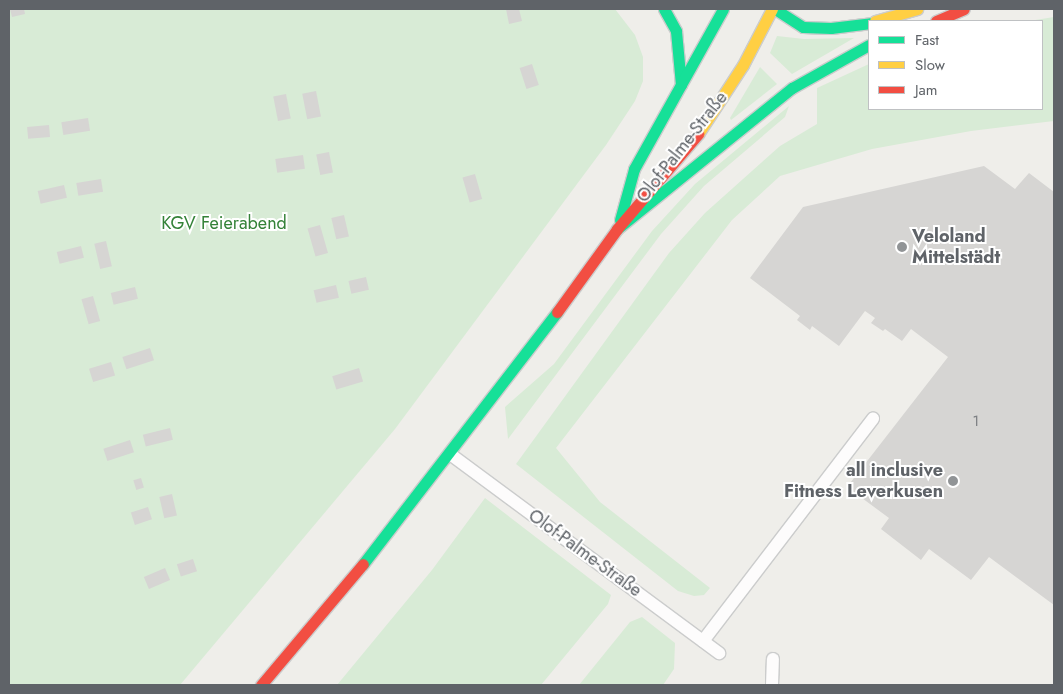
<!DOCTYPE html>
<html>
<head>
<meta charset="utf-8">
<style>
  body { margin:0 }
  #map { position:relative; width:1063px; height:694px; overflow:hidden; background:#efeeea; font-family:Jost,sans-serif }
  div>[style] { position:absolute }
  .green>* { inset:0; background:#d8ebd6 }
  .building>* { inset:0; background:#d6d5d3; transform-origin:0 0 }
  .roads { filter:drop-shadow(1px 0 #cbcccc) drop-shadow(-1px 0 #cbcccc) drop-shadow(0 1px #cbcccc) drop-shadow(0 -1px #cbcccc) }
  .lane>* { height:12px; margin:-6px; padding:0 6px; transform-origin:6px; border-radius:6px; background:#fdfcfc }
  .fast>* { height:11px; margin:-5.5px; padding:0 5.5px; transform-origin:5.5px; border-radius:5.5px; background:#16e098 }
  .slow>* { height:11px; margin:-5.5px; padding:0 5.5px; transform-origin:5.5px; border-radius:5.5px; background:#ffcf43 }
  .jam>* { height:11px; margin:-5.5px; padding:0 5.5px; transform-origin:5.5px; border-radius:5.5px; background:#f24e42 }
  .dots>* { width:14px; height:14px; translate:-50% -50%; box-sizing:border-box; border:2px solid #fff; border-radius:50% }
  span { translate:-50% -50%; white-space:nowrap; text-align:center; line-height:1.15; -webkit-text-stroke:4px #fff; paint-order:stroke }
  .number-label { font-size:15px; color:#7e8184 }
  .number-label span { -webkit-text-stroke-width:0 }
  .street-label { font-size:18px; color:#5f6368 }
  .park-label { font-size:18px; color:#348238 }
  .poi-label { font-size:18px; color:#5f6368; font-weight:700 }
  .left { translate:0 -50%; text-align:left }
  .right { translate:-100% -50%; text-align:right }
  .frame { position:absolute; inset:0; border:10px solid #5f6368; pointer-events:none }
  .legend { position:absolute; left:868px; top:20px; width:175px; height:90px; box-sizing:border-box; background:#fff; border:1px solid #bfc1c3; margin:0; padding:6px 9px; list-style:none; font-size:15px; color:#5f6368 }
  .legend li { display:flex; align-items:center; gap:10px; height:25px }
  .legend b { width:25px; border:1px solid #bfc1c3 }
</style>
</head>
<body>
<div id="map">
  <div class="green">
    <div style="clip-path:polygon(9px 9px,615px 9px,635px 35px,643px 57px,643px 81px,635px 101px,606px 145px,395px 429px,180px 685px,9px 685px)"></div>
    <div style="clip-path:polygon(1054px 17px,1054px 121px,971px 131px,872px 149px,780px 176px,732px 220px,556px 448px,600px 502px,710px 588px,704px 595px,694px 596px,678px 591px,516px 464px,669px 253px,705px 213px,780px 146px,817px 124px,817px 88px,869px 64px,869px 109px,1042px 109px,1042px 21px,1029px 21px)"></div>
    <div style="clip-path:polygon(777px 36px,804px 39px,854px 38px,792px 74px,770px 53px)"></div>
    <div style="clip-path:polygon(760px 67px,777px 84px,731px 120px,730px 118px)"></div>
    <div style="clip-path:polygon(789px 106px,785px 117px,704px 186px,661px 234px,508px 439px,505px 407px,554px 364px,652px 231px,695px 184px)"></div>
    <div style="clip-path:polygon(485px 498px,611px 595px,608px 604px,541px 685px,337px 685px,432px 570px)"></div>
    <div style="clip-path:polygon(642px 617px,675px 643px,674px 669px,663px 685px,579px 685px,630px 622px)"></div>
  </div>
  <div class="building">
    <div style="clip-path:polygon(10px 9px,24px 9px,25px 14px,12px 17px)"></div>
    <div style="clip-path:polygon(506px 9px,519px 9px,522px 21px,509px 24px)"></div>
    <div style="left:532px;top:64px;width:22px;height:13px;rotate:72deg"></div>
    <div style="left:316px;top:91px;width:26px;height:14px;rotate:79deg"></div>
    <div style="left:286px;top:94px;width:25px;height:13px;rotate:79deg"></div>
    <div style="left:88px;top:118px;width:13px;height:27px;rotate:81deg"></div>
    <div style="left:49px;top:125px;width:12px;height:22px;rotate:85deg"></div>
    <div style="left:329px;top:152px;width:21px;height:13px;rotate:79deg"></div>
    <div style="left:303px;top:155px;width:14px;height:28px;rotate:82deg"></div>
    <div style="clip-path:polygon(984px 166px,1015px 189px,1029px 173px,1054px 192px,1054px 605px,989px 557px,971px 580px,929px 549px,921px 560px,881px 529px,889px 518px,847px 487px,948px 357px,911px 329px,902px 341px,885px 329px,883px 331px,871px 323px,875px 318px,865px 311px,839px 346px,812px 326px,810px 330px,797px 320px,800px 316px,750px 278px,803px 207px)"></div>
    <div style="left:475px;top:174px;width:26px;height:13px;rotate:74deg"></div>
    <div style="left:101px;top:179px;width:13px;height:25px;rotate:81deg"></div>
    <div style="left:64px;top:185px;width:13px;height:27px;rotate:77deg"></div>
    <div style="left:344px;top:215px;width:22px;height:13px;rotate:77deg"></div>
    <div style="left:320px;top:225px;width:29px;height:13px;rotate:74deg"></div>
    <div style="left:106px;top:241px;width:26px;height:12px;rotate:77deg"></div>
    <div style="left:81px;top:246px;width:12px;height:25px;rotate:76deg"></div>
    <div style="left:366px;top:277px;width:13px;height:18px;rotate:77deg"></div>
    <div style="left:336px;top:285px;width:13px;height:23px;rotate:77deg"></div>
    <div style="left:135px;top:287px;width:12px;height:25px;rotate:76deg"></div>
    <div style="left:93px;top:296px;width:26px;height:12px;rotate:74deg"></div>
    <div style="left:150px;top:348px;width:13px;height:29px;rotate:72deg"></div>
    <div style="left:111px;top:362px;width:14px;height:23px;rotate:73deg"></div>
    <div style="left:359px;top:368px;width:14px;height:28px;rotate:73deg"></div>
    <div style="left:170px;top:428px;width:12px;height:28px;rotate:76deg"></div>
    <div style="left:130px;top:440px;width:13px;height:28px;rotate:72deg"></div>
    <div style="left:141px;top:478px;width:10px;height:8px;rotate:73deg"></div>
    <div style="left:172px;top:494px;width:22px;height:13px;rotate:77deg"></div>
    <div style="left:148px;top:507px;width:13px;height:18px;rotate:72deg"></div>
    <div style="left:193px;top:559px;width:13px;height:17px;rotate:72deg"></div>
    <div style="left:165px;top:568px;width:13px;height:23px;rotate:67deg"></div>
  </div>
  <div class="roads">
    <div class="lane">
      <div style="left:450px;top:454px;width:335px;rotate:36.5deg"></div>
      <div style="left:703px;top:641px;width:280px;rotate:-52.6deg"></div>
      <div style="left:772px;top:685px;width:26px;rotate:-88deg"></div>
    </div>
    <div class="fast">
      <div style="left:664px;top:9px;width:25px;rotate:61deg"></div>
      <div style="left:676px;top:31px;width:54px;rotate:84.7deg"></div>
      <div style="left:775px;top:9px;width:33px;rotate:33deg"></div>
      <div style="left:803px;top:27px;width:28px;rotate:2deg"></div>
      <div style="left:831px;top:28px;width:38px;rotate:-7deg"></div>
      <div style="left:620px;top:220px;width:53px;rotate:-74.6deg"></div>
      <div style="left:634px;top:169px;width:183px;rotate:-60.9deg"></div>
      <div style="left:617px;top:229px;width:225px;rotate:-38.9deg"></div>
      <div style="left:792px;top:88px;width:88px;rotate:-29.2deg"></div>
      <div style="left:363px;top:564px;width:318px;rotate:-52.4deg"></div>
    </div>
    <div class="slow">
      <div style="left:875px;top:21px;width:44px;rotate:-15.9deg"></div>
      <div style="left:698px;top:134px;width:82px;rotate:-56.9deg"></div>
      <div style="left:743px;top:65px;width:63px;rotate:-62.6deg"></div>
    </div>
    <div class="jam">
      <div style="left:936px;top:21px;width:30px;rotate:-23deg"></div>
      <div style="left:557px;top:312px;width:102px;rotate:-54.1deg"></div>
      <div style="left:617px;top:229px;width:125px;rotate:-49.5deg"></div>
      <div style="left:261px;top:685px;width:158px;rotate:-49.9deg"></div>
    </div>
  </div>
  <div class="dots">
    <div style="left:902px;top:247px;background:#919496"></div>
    <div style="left:953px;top:481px;background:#919496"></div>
  </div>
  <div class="number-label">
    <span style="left:976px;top:422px">1</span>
  </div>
  <div class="street-label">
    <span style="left:682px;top:147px;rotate:-52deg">Olof-Palme-Straße</span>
    <span style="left:585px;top:553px;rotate:36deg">Olof-Palme-Straße</span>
  </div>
  <div class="park-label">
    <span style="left:224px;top:223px">KGV Feierabend</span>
  </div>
  <div class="poi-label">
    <span class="left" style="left:912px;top:247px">Veloland<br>Mittelstädt</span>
    <span class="right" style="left:943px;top:481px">all inclusive<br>Fitness Leverkusen</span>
  </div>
  <div class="frame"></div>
  <ul class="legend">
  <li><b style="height:6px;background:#16e098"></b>Fast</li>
  <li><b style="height:6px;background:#ffcf43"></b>Slow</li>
  <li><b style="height:6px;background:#f24e42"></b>Jam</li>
  </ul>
</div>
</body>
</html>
